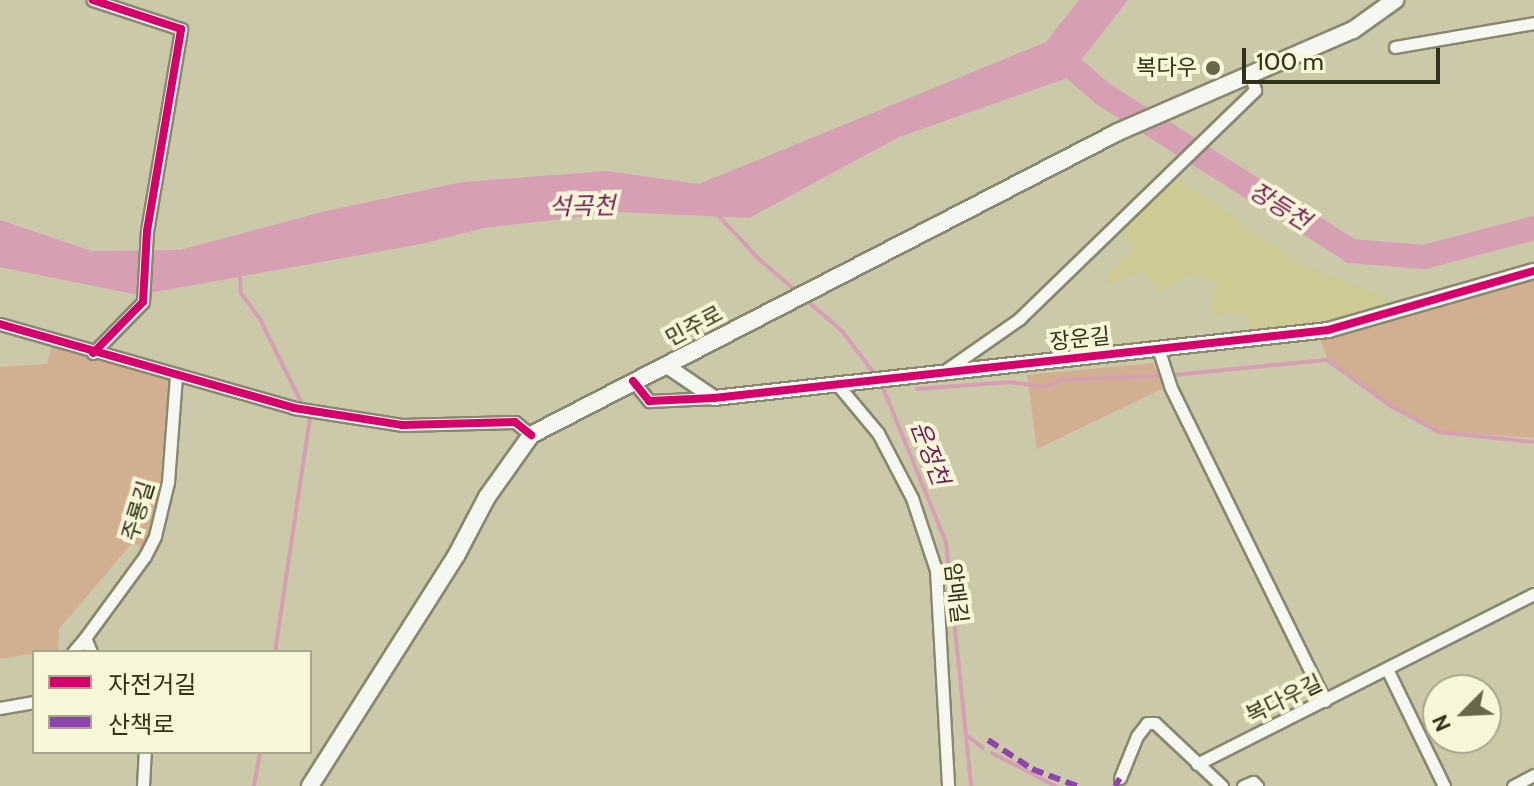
<!DOCTYPE html>
<html>
<head>
<meta charset="utf-8">
<style>
  body { margin:0 }
  #map { position:relative; width:1534px; height:786px; overflow:hidden; background:#cbc9a9; font-family:Cabin,"Noto Sans KR",sans-serif }
  div>[style] { position:absolute }
  .built>* { inset:0; background:#cdca96 }
  .green>* { inset:0; background:#d3af91 }
  .water>* { inset:0; background:#d69fb4 }
  .stream>* { height:4px; margin:-2px; padding:0 2px; transform-origin:2px; border-radius:2px; background:#d69fb4 }
  .river>* { height:24px; margin:-12px; padding:0 12px; transform-origin:12px; border-radius:12px; background:#d69fb4 }
  .roads { filter:drop-shadow(2px 0 #89886e) drop-shadow(-2px 0 #89886e) drop-shadow(0 2px #89886e) drop-shadow(0 -2px #89886e) }
  .minor>* { height:11px; margin:-5.5px; padding:0 5.5px; transform-origin:5.5px; border-radius:5.5px; background:#f7f7f2 }
  .tertiary>* { height:14px; margin:-7px; padding:0 7px; transform-origin:7px; border-radius:7px; background:#f7f7f2 }
  .secondary>* { height:16px; margin:-8px; padding:0 8px; transform-origin:8px; border-radius:8px; background:#f7f7f2 }
  .quiet>* { height:6px; margin-top:-3px; transform-origin:0; background:repeating-linear-gradient(90deg,#8e44ad 0 12px,transparent 0 18px) }
  .cycleway>* { height:8px; margin:-4px; padding:0 4px; transform-origin:4px; border-radius:4px; background:#d6006c }
  .dots>* { width:22px; height:22px; translate:-50% -50%; box-sizing:border-box; border:4px solid #f7f6d8; border-radius:50% }
  span { translate:-50% -50%; white-space:nowrap; text-align:center; line-height:1.15; -webkit-text-stroke:8px #f7f6d8; paint-order:stroke }
  .poi-label { font-size:22px; color:#323119 }
  .right { translate:-100% -50%; text-align:right }
  .street-label { font-size:22px; color:#323119 }
  .water-label { font-size:24px; color:#751c56; font-style:italic }
  .legend { position:absolute; left:32px; top:650px; width:280px; height:104px; box-sizing:border-box; background:#f7f6d8; border:2px solid #a8a78c; margin:0; padding:10px 14px; list-style:none; font-size:24px; color:#323119 }
  .legend li { display:flex; align-items:center; gap:16px; height:40px }
  .legend b { width:40px; border:2px solid #a8a78c }
  .north { position:absolute; left:1422px; top:674px; width:80px; height:80px; box-sizing:border-box; background:#f7f6d8; border:2px solid #a8a78c; border-radius:50%; rotate:246deg; font-size:22px; font-weight:700; line-height:32px; text-align:center; color:#323119 }
  .north::after { content:''; display:block; margin:auto; width:28px; height:36px; background:#68664b; clip-path:polygon(50% 0,100% 100%,50% 72%,0 100%) }
  .scale { position:absolute; left:1242px; top:48px; width:198px; height:36px; box-sizing:border-box; border:4px solid #323119; border-top:0; padding-left:10px; font-size:24px; line-height:28px; white-space:nowrap; color:#323119; -webkit-text-stroke:6px #f7f6d8; paint-order:stroke }
</style>
</head>
<body>
<div id="map">
  <div class="built">
    <div style="clip-path:polygon(1170px 181px,1184px 182px,1298px 262px,1394px 301px,1392px 306px,1324px 323px,1250px 331px,1247px 313px,1210px 315px,1217px 281px,1188px 276px,1158px 293px,1143px 272px,1106px 285px,1108px 273px,1135px 247px,1121px 233px)"></div>
  </div>
  <div class="green">
    <div style="clip-path:polygon(1534px 276px,1534px 438px,1441px 431px,1392px 405px,1327px 358px,1319px 336px)"></div>
    <div style="clip-path:polygon(52px 344px,172px 380px,160px 501px,144px 548px,132px 543px,59px 629px,58px 650px,0 659px,0 367px,47px 364px)"></div>
    <div style="clip-path:polygon(1153px 363px,1166px 387px,1037px 449px,1027px 375px)"></div>
  </div>
  <div class="water">
    <div style="clip-path:polygon(1079px 0,1128px 0,1067px 78px,899px 137px,749px 218px,620px 212px,484px 228px,421px 244px,138px 295px,0 267px,0 220px,92px 251px,180px 250px,326px 211px,463px 182px,607px 171px,699px 184px,1046px 42px)"></div>
  </div>
  <div class="stream">
    <div style="left:717px;top:214px;width:62px;rotate:47deg"></div>
    <div style="left:759px;top:259px;width:50px;rotate:41deg"></div>
    <div style="left:240px;top:275px;width:18px;rotate:87deg"></div>
    <div style="left:241px;top:293px;width:34px;rotate:54deg"></div>
    <div style="left:261px;top:321px;width:95px;rotate:63.7deg"></div>
    <div style="left:806px;top:300px;width:48px;rotate:40.7deg"></div>
    <div style="left:842px;top:331px;width:56px;rotate:52.9deg"></div>
    <div style="left:1173px;top:375px;width:155px;rotate:-5.6deg"></div>
    <div style="left:1327px;top:360px;width:79px;rotate:35.7deg"></div>
    <div style="left:1391px;top:406px;width:55px;rotate:28.4deg"></div>
    <div style="left:1439px;top:432px;width:96px;rotate:6deg"></div>
    <div style="left:881px;top:383px;width:172px;rotate:67.8deg"></div>
    <div style="left:946px;top:542px;width:245px;rotate:84.1deg"></div>
    <div style="left:917px;top:389px;width:93px;rotate:-4.3deg"></div>
    <div style="left:1010px;top:382px;width:37px;rotate:8deg"></div>
    <div style="left:1047px;top:387px;width:15px;rotate:-28deg"></div>
    <div style="left:1060px;top:380px;width:98px;rotate:-2.3deg"></div>
    <div style="left:275px;top:652px;width:236px;rotate:-81.5deg"></div>
    <div style="left:310px;top:419px;width:6px;rotate:-121deg"></div>
    <div style="left:966px;top:735px;width:21px;rotate:37deg"></div>
    <div style="left:992px;top:753px;width:71px;rotate:27.6deg"></div>
    <div style="left:254px;top:786px;width:35px;rotate:-80deg"></div>
  </div>
  <div class="river">
    <div style="left:1057px;top:54px;width:61px;rotate:41deg"></div>
    <div style="left:1103px;top:94px;width:294px;rotate:32.3deg"></div>
    <div style="left:1351px;top:251px;width:73px;rotate:4.7deg"></div>
    <div style="left:1424px;top:257px;width:114px;rotate:-14.8deg"></div>
  </div>
  <div class="roads">
    <div class="minor">
      <div style="left:1395px;top:47px;width:141px;rotate:-9.8deg"></div>
      <div style="left:0;top:324px;width:306px;rotate:15.9deg"></div>
      <div style="left:294px;top:408px;width:109px;rotate:8.9deg"></div>
      <div style="left:402px;top:425px;width:113px;rotate:-1.5deg"></div>
      <div style="left:515px;top:422px;width:21px;rotate:39deg"></div>
      <div style="left:1158px;top:348px;width:40px;rotate:72deg"></div>
      <div style="left:1170px;top:386px;width:351px;rotate:63.8deg"></div>
      <div style="left:93px;top:353px;width:71px;rotate:-45.6deg"></div>
      <div style="left:143px;top:302px;width:71px;rotate:-86.8deg"></div>
      <div style="left:147px;top:231px;width:205px;rotate:-80.4deg"></div>
      <div style="left:181px;top:29px;width:93px;rotate:-161.8deg"></div>
      <div style="left:943px;top:372px;width:93px;rotate:-34.9deg"></div>
      <div style="left:1019px;top:319px;width:329px;rotate:-44.1deg"></div>
      <div style="left:1255px;top:90px;width:19px;rotate:-106deg"></div>
      <div style="left:633px;top:381px;width:26px;rotate:51deg"></div>
      <div style="left:649px;top:401px;width:65px;rotate:-2.6deg"></div>
      <div style="left:837px;top:384px;width:64px;rotate:50.1deg"></div>
      <div style="left:878px;top:433px;width:73px;rotate:62.4deg"></div>
      <div style="left:912px;top:498px;width:76px;rotate:71.6deg"></div>
      <div style="left:936px;top:570px;width:216px;rotate:86.8deg"></div>
      <div style="left:73px;top:652px;width:18px;rotate:-49deg"></div>
      <div style="left:91px;top:652px;width:15px;rotate:-113deg"></div>
      <div style="left:85px;top:638px;width:102px;rotate:-53.8deg"></div>
      <div style="left:145px;top:556px;width:22px;rotate:-63deg"></div>
      <div style="left:155px;top:536px;width:56px;rotate:-76.5deg"></div>
      <div style="left:168px;top:482px;width:106px;rotate:-85.7deg"></div>
      <div style="left:1387px;top:669px;width:130px;rotate:64deg"></div>
      <div style="left:0;top:708px;width:35px;rotate:-10deg"></div>
      <div style="left:1197px;top:764px;width:377px;rotate:-26.8deg"></div>
      <div style="left:1120px;top:778px;width:45px;rotate:-68deg"></div>
      <div style="left:1137px;top:736px;width:16px;rotate:-52deg"></div>
      <div style="left:1147px;top:723px;width:8px"></div>
      <div style="left:1155px;top:723px;width:92px;rotate:43.2deg"></div>
      <div style="left:143px;top:786px;width:34px;rotate:-87deg"></div>
      <div style="left:1243px;top:786px;width:11px;rotate:-22deg"></div>
      <div style="left:1253px;top:782px;width:6px;rotate:45deg"></div>
      <div style="left:1513px;top:786px;width:24px;rotate:-28deg"></div>
    </div>
    <div class="tertiary">
      <div style="left:667px;top:366px;width:57px;rotate:34.2deg"></div>
      <div style="left:714px;top:398px;width:618px;rotate:-6.32deg"></div>
      <div style="left:1328px;top:330px;width:214px;rotate:-16deg"></div>
    </div>
    <div class="secondary">
      <div style="left:310px;top:786px;width:272px;rotate:-57.6deg"></div>
      <div style="left:456px;top:556px;width:67px;rotate:-62.3deg"></div>
      <div style="left:487px;top:497px;width:76px;rotate:-54.6deg"></div>
      <div style="left:531px;top:435px;width:661px;rotate:-27.3deg"></div>
      <div style="left:1118px;top:132px;width:256px;rotate:-23.5deg"></div>
      <div style="left:1353px;top:30px;width:52px;rotate:-35.5deg"></div>
    </div>
  </div>
  <div class="quiet">
    <div style="left:988px;top:740px;width:53px;rotate:33.4deg"></div>
    <div style="left:1032px;top:769px;width:48px;rotate:20.7deg"></div>
    <div style="left:1115px;top:786px;width:9px;rotate:-58deg"></div>
  </div>
  <div class="cycleway">
    <div style="left:0;top:324px;width:306px;rotate:15.9deg"></div>
    <div style="left:294px;top:408px;width:109px;rotate:8.9deg"></div>
    <div style="left:402px;top:425px;width:113px;rotate:-1.5deg"></div>
    <div style="left:515px;top:422px;width:21px;rotate:39deg"></div>
    <div style="left:93px;top:353px;width:71px;rotate:-45.6deg"></div>
    <div style="left:143px;top:302px;width:71px;rotate:-86.8deg"></div>
    <div style="left:147px;top:231px;width:205px;rotate:-80.4deg"></div>
    <div style="left:181px;top:29px;width:93px;rotate:-161.8deg"></div>
    <div style="left:633px;top:381px;width:26px;rotate:51deg"></div>
    <div style="left:649px;top:401px;width:65px;rotate:-2.6deg"></div>
    <div style="left:714px;top:398px;width:618px;rotate:-6.32deg"></div>
    <div style="left:1328px;top:330px;width:214px;rotate:-16deg"></div>
  </div>
  <div class="dots">
    <div style="left:1213px;top:68px;background:#68664b"></div>
  </div>
  <div class="poi-label">
    <span class="right" style="left:1197px;top:68px">복다우</span>
  </div>
  <div class="street-label">
    <span style="left:694px;top:326px;rotate:-28deg">민주로</span>
    <span style="left:1080px;top:339px;rotate:-6deg">장운길</span>
    <span style="left:138px;top:511px;rotate:-73deg">주룡길</span>
    <span style="left:956px;top:593px;rotate:83deg">암매길</span>
    <span style="left:1284px;top:699px;rotate:-26deg">복다우길</span>
  </div>
  <div class="water-label">
    <span style="left:582px;top:206px;rotate:-1deg">석곡천</span>
    <span style="left:1280px;top:206px;rotate:32deg">장등천</span>
    <span style="left:930px;top:453px;rotate:69deg">운정천</span>
  </div>
  <ul class="legend">
  <li><b style="height:10px;background:#d6006c"></b>자전거길</li>
  <li><b style="height:10px;background:#8e44ad"></b>산책로</li>
  </ul>
  <div class="north">N</div>
  <div class="scale">100 m</div>
</div>
</body>
</html>
